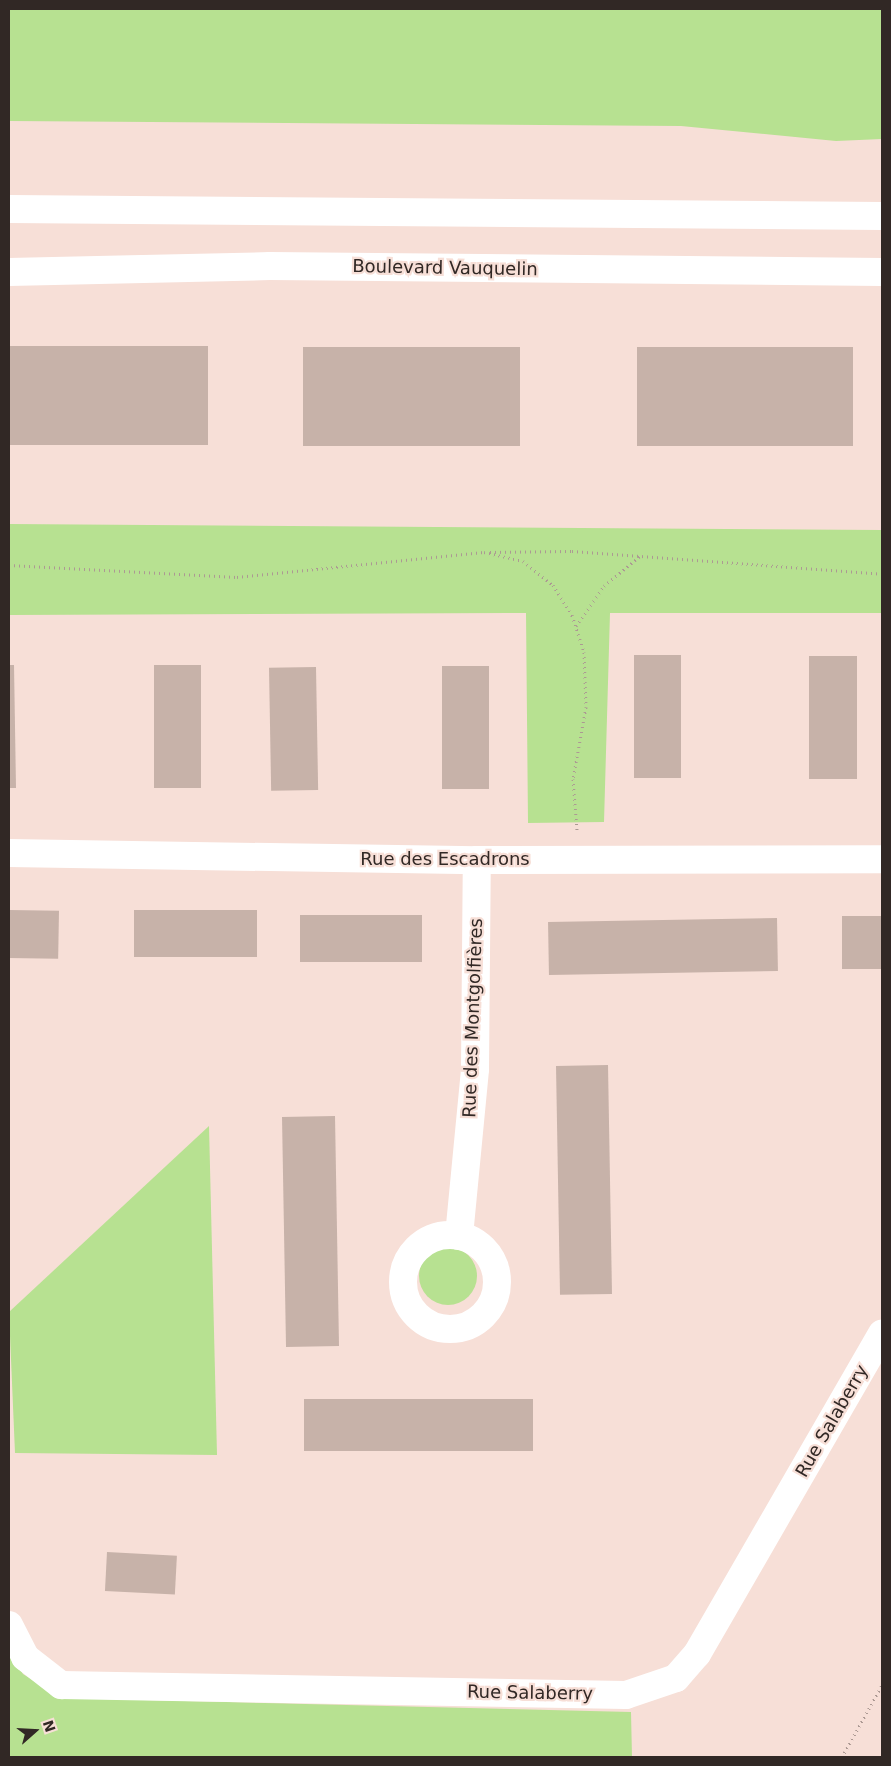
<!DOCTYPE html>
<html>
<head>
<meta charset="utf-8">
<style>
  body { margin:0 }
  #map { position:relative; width:891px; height:1766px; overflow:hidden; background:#f7dfd7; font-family:"DejaVu Sans",sans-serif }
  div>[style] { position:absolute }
  .green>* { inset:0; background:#b7e191 }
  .round { border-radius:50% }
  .building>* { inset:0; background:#c7b2a9; transform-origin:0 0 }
  .path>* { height:3px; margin-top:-1.5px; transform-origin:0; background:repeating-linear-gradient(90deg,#ac9993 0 1px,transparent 0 5px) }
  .minor>* { height:28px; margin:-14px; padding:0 14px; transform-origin:14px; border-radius:14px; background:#fff }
  .minor>.ring { margin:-14px; padding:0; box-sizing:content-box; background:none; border:28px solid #fff; border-radius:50% }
  span { translate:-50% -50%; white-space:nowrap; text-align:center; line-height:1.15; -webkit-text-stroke:4.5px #f7dfd7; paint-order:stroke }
  .street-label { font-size:18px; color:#312825 }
  .frame { position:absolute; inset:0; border:10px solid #312825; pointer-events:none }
  .north { position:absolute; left:10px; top:1706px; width:50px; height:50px; -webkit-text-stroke:4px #f7dfd7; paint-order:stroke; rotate:71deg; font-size:14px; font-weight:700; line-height:20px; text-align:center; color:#312825 }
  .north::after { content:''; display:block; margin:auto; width:18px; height:22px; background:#312825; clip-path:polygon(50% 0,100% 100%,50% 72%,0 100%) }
</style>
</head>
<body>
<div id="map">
  <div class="green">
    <div style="clip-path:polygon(9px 9px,882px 9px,882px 139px,836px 141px,681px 126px,9px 121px)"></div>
    <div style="clip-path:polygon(9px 524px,882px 530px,882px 613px,610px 613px,604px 822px,528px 823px,526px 613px,9px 615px)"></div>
    <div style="clip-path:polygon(209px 1126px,217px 1455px,15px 1453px,9px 1312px)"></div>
    <div class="round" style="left:419px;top:1247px;width:58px;height:58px"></div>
    <div style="clip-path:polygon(9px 1652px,23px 1674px,61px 1698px,631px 1712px,632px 1757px,9px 1757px)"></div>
  </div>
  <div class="building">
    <div style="left:9px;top:346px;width:199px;height:99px"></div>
    <div style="left:303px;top:347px;width:217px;height:99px"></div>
    <div style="left:637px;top:347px;width:216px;height:99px"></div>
    <div style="left:634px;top:655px;width:47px;height:123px"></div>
    <div style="left:857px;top:656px;width:123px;height:48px;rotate:90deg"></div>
    <div style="clip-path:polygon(9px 665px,14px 665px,16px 788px,9px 788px)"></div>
    <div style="left:154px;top:665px;width:47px;height:123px"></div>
    <div style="left:442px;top:666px;width:47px;height:123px"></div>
    <div style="left:316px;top:667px;width:123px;height:47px;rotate:89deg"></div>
    <div style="left:9px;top:910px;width:50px;height:48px;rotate:1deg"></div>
    <div style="left:134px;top:910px;width:123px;height:47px"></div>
    <div style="left:300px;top:915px;width:122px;height:47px"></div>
    <div style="left:842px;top:916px;width:40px;height:53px"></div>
    <div style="left:777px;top:918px;width:53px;height:229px;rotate:89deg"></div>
    <div style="left:608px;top:1065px;width:229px;height:52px;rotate:89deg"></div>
    <div style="left:335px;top:1116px;width:230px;height:53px;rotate:89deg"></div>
    <div style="left:533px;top:1399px;width:52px;height:229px;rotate:90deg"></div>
    <div style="left:107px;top:1552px;width:70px;height:39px;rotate:3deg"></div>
  </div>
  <div class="path">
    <div style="left:490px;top:552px;width:82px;rotate:-0.7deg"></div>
    <div style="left:572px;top:551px;width:311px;rotate:4.2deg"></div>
    <div style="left:9px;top:565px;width:228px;rotate:3deg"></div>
    <div style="left:237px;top:577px;width:248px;rotate:-5.8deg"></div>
    <div style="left:484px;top:552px;width:40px;rotate:13deg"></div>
    <div style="left:523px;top:561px;width:38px;rotate:39deg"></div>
    <div style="left:553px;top:585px;width:36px;rotate:58deg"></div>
    <div style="left:572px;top:615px;width:39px;rotate:72deg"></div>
    <div style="left:584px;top:652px;width:55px;rotate:87.9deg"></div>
    <div style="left:586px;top:707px;width:73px;rotate:100.2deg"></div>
    <div style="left:573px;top:779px;width:51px;rotate:85.5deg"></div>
    <div style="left:576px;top:626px;width:49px;rotate:-55deg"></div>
    <div style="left:604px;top:586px;width:47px;rotate:-39.8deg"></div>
    <div style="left:842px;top:1757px;width:82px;rotate:-60.9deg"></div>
  </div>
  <div class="minor">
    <div style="left:9px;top:209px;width:873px;rotate:0.46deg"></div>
    <div style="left:9px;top:272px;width:261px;rotate:-1.3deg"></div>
    <div style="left:270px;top:266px;width:612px;rotate:0.56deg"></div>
    <div style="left:9px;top:853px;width:468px;rotate:0.9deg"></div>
    <div style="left:477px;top:860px;width:405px;rotate:-0.1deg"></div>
    <div class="ring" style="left:403px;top:1235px;width:66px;height:66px"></div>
    <div style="left:459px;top:1236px;width:168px;rotate:-84.5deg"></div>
    <div style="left:475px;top:1069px;width:209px;rotate:-89.5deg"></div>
    <div style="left:9px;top:1625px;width:36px;rotate:63deg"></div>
    <div style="left:25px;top:1657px;width:46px;rotate:37.9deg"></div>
    <div style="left:61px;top:1685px;width:565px;rotate:1.01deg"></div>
    <div style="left:626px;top:1695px;width:53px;rotate:-18.8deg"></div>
    <div style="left:676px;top:1678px;width:32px;rotate:-49deg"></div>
    <div style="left:697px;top:1654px;width:370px;rotate:-60deg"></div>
  </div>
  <div class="street-label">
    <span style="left:445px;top:268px;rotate:1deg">Boulevard Vauquelin</span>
    <span style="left:445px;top:859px">Rue des Escadrons</span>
    <span style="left:473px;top:1018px;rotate:-88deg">Rue des Montgolfières</span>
    <span style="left:832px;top:1421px;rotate:-60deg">Rue Salaberry</span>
    <span style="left:530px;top:1693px;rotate:1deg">Rue Salaberry</span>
  </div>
  <div class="frame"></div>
  <div class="north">N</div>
</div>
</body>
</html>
